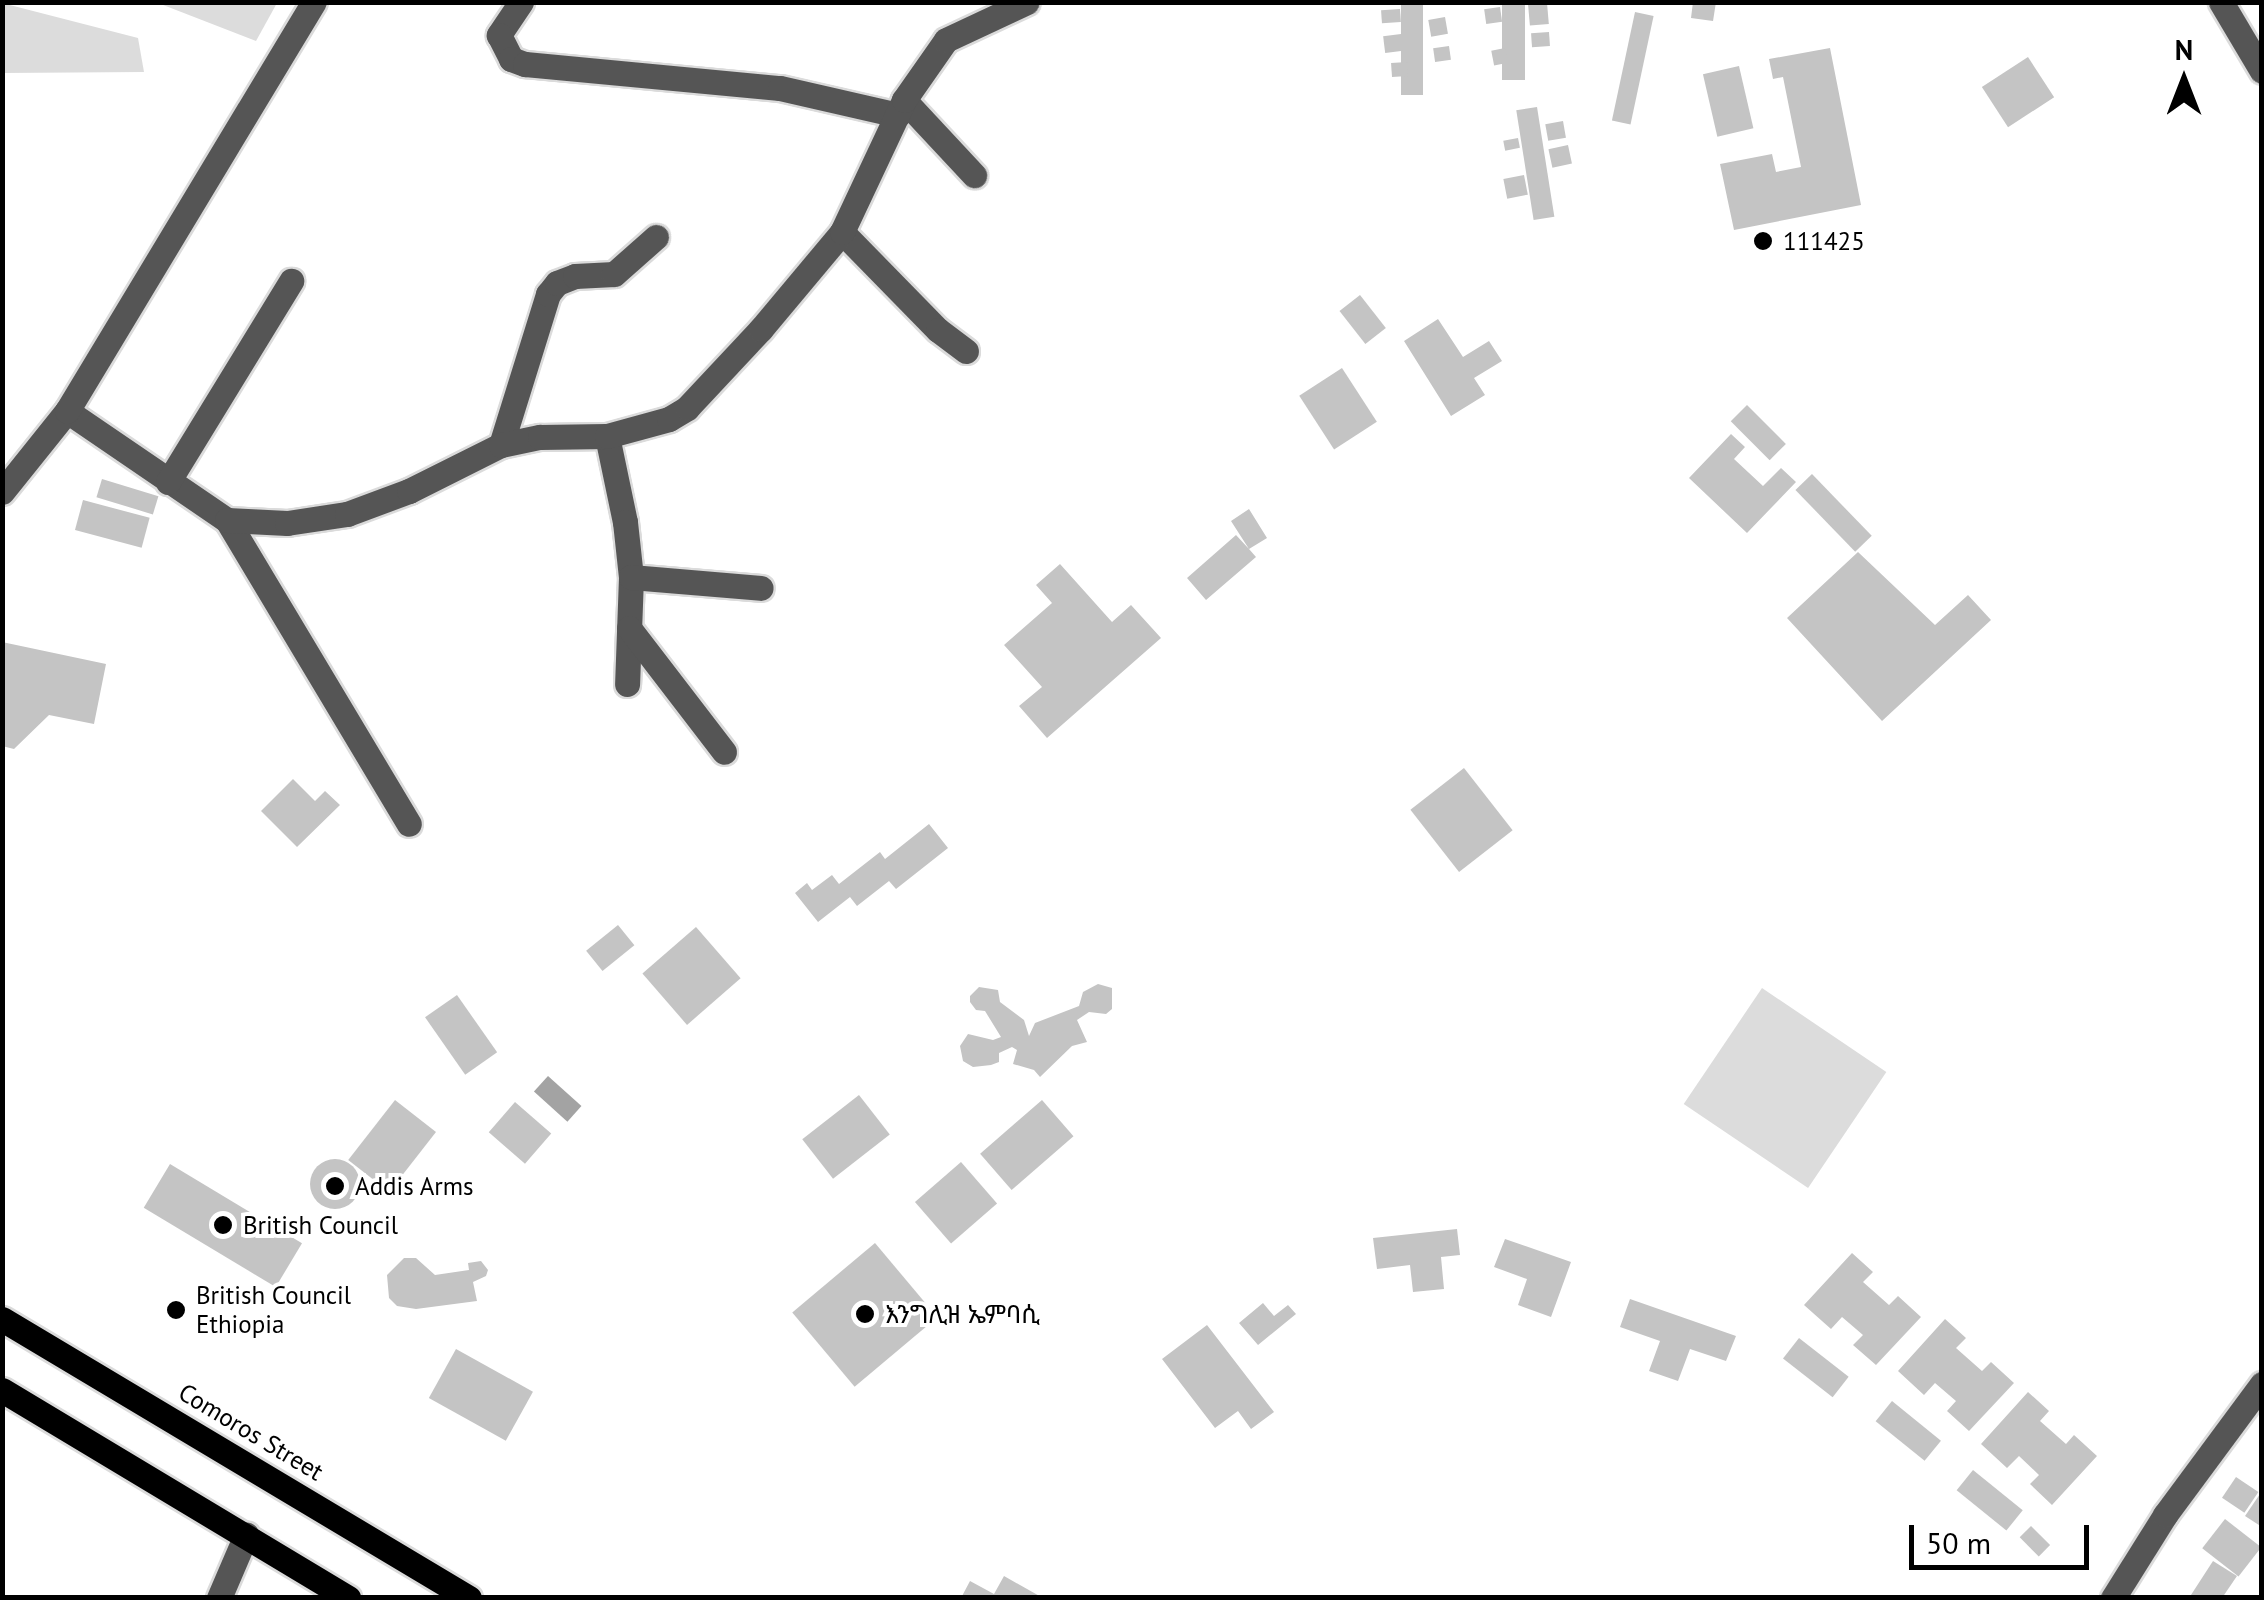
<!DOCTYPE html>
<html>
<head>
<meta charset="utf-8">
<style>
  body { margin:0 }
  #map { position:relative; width:2264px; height:1600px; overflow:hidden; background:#fff; font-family:"PT Sans","Noto Sans Ethiopic",sans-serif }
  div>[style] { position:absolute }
  .green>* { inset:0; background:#dcdcdc; transform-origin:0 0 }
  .water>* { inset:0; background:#a3a3a3; transform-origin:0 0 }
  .building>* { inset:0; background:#c4c4c4; transform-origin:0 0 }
  .round { border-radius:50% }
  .roads { filter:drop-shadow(2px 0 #dbdbdb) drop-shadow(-2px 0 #dbdbdb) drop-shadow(0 2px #dbdbdb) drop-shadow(0 -2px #dbdbdb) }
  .minor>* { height:25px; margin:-12.5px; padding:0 12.5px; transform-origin:12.5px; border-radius:12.5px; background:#555 }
  .major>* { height:25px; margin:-12.5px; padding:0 12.5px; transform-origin:12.5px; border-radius:12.5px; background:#000 }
  .dots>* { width:28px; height:28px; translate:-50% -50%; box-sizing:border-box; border:5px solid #fff; border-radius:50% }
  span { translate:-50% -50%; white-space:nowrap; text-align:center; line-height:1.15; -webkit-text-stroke:8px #fff; paint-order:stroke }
  .poi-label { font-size:25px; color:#000 }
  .left { translate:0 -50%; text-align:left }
  .street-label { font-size:25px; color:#000 }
  .frame { position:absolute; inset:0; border:5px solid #000; pointer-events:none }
  .north { position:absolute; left:2134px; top:30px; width:100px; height:100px; -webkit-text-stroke:8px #fff; paint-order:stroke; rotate:0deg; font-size:28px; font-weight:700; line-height:40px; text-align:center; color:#000 }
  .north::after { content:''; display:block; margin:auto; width:35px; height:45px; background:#000; clip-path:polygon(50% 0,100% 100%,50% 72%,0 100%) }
  .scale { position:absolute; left:1909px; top:1525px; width:180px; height:45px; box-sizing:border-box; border:5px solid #000; border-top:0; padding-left:12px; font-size:30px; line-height:35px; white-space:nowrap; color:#000; -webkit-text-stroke:8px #fff; paint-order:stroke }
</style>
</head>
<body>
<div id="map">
  <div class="green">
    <div style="clip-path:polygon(2px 3px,138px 38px,144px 72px,3px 73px)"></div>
    <div style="clip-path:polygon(158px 3px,277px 3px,256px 41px)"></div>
    <div style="left:1762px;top:988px;width:150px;height:140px;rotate:34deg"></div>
  </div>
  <div class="water">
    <div style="left:548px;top:1076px;width:45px;height:21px;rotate:42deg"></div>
  </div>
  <div class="building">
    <div style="left:1401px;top:2px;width:22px;height:93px"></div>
    <div style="left:1502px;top:2px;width:23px;height:78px"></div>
    <div style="clip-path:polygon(1693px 2px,1716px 2px,1713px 21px,1691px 18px)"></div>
    <div style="left:1547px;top:3px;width:21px;height:19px;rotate:85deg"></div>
    <div style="left:1500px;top:7px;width:15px;height:16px;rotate:82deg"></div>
    <div style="left:1400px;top:9px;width:13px;height:19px;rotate:86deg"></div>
    <div style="left:1635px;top:12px;width:19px;height:111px;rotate:12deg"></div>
    <div style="left:1445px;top:17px;width:17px;height:17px;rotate:80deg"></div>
    <div style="left:1549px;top:32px;width:14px;height:18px;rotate:86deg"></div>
    <div style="left:1401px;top:34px;width:17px;height:18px;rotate:83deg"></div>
    <div style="left:1449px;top:46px;width:14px;height:16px;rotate:82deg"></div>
    <div style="left:1505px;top:48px;width:15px;height:14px;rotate:79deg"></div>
    <div style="clip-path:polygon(1830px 48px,1861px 205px,1734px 230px,1720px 164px,1772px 154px,1776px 172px,1801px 167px,1783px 77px,1773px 79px,1769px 59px)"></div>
    <div style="left:2028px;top:57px;width:48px;height:55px;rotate:57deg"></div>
    <div style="left:1407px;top:62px;width:14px;height:16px;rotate:86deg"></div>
    <div style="left:1739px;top:66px;width:64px;height:37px;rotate:77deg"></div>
    <div style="left:1537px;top:107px;width:111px;height:21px;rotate:81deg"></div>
    <div style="left:1563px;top:121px;width:17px;height:18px;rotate:80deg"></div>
    <div style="left:1518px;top:138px;width:10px;height:15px;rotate:79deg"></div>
    <div style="left:1568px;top:145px;width:19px;height:20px;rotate:78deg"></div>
    <div style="left:1524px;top:175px;width:20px;height:21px;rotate:79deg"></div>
    <div style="left:1360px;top:295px;width:42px;height:26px;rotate:52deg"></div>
    <div style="clip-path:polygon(1438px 319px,1463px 357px,1489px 341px,1502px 361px,1474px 378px,1485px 395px,1451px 416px,1404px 341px)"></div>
    <div style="left:1342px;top:368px;width:64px;height:51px;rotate:57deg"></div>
    <div style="left:1747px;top:405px;width:55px;height:23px;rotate:45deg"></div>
    <div style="clip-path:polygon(1731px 434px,1745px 447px,1734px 459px,1763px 486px,1781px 468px,1796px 482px,1747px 533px,1689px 478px)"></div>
    <div style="left:1812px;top:474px;width:86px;height:23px;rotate:46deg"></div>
    <div style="left:102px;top:479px;width:59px;height:19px;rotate:17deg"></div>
    <div style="left:83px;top:500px;width:69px;height:31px;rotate:15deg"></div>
    <div style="clip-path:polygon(1249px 509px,1267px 538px,1249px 549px,1256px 557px,1206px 600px,1187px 578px,1236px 535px,1249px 549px,1231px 521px)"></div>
    <div style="clip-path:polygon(1858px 552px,1935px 625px,1968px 595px,1991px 620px,1882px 721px,1787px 618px)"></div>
    <div style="clip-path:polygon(1060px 564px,1112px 622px,1131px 605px,1161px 638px,1047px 738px,1019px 706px,1042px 687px,1004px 645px,1052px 603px,1036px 585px)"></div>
    <div style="clip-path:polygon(2px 642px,106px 664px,94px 724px,49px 715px,14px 749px,2px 746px)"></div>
    <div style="left:1464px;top:768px;width:79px;height:68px;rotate:52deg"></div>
    <div style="clip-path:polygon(293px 779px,315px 801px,325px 791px,340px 805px,297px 847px,261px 811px)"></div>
    <div style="clip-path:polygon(929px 824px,948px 848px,896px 889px,889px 881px,857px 906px,850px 897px,818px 922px,795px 893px,807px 883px,812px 890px,832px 875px,839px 884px,880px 852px,885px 859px)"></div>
    <div style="left:618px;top:925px;width:26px;height:41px;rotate:51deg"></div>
    <div style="left:696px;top:927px;width:68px;height:71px;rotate:49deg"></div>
    <div style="clip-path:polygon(1098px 984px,1112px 988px,1112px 1009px,1106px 1014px,1089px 1012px,1077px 1020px,1087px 1042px,1072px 1046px,1040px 1077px,1034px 1070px,1013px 1064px,1017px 1050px,1012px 1047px,999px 1053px,999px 1062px,991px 1065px,973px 1067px,963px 1061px,960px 1046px,968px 1034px,993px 1040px,1001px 1037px,985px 1011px,976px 1010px,970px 1002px,970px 996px,979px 987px,998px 990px,1000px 1002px,1024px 1020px,1029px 1036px,1035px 1023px,1079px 1006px,1083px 992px)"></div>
    <div style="left:457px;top:995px;width:70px;height:39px;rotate:55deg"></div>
    <div style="left:859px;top:1095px;width:50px;height:72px;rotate:52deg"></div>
    <div style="left:395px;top:1100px;width:52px;height:76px;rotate:38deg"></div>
    <div style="left:1042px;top:1100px;width:48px;height:82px;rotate:49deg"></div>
    <div style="left:515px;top:1102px;width:48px;height:40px;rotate:41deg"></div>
    <div class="round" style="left:310px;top:1159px;width:50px;height:50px"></div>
    <div style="left:961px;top:1162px;width:55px;height:61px;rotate:49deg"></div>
    <div style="left:170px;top:1164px;width:154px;height:51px;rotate:31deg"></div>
    <div style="clip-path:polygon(1457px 1229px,1460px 1255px,1441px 1257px,1444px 1289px,1413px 1292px,1410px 1265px,1377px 1269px,1373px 1238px)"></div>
    <div style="clip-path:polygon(1505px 1239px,1571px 1262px,1551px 1317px,1518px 1305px,1527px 1279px,1494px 1267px)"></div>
    <div style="left:875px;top:1243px;width:97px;height:108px;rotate:50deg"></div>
    <div style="clip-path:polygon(1852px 1253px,1873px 1272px,1863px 1282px,1889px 1305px,1898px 1296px,1921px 1317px,1876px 1365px,1853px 1345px,1863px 1335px,1842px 1317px,1831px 1329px,1804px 1305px)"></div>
    <div style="clip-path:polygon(404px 1258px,416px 1258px,435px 1275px,469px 1270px,468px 1263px,481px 1261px,488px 1270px,486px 1276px,473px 1282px,477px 1301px,416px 1309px,397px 1306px,389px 1298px,387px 1275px)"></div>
    <div style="clip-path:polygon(1630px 1299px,1736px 1336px,1726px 1361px,1690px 1349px,1678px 1381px,1649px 1371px,1660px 1341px,1620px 1327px)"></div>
    <div style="clip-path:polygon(1263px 1303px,1274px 1316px,1288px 1305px,1296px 1314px,1258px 1345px,1239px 1323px)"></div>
    <div style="clip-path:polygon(1945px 1319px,1966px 1338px,1956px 1348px,1982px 1371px,1991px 1362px,2014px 1383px,1969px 1431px,1947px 1411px,1956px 1401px,1935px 1383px,1924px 1395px,1898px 1371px)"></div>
    <div style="clip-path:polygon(1207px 1325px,1274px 1412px,1251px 1429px,1238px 1411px,1215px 1428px,1162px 1359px)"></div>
    <div style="left:1799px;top:1338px;width:63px;height:26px;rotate:38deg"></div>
    <div style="left:456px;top:1349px;width:88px;height:56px;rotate:29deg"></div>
    <div style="clip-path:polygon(2028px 1392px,2049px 1411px,2040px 1421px,2066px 1444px,2074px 1435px,2097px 1456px,2052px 1505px,2030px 1484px,2039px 1475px,2019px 1456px,2007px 1468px,1981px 1444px)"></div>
    <div style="left:1892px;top:1401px;width:63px;height:26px;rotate:39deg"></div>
    <div style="left:1973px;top:1470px;width:64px;height:26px;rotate:39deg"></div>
    <div style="left:2236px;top:1477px;width:27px;height:25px;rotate:34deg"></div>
    <div style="clip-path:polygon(2262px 1491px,2262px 1527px,2245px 1516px)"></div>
    <div style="left:2225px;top:1519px;width:46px;height:37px;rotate:38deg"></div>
    <div style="left:2031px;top:1526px;width:27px;height:16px;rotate:45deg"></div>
    <div style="clip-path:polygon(2213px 1561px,2237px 1576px,2222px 1598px,2189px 1598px)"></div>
    <div style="clip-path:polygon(1004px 1576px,1043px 1598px,961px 1598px,970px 1581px,994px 1594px)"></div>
  </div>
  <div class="roads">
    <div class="minor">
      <div style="left:521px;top:2px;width:40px;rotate:124deg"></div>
      <div style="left:499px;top:35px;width:27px;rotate:63deg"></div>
      <div style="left:511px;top:59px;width:15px;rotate:20deg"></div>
      <div style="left:525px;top:64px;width:256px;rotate:5.4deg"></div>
      <div style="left:780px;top:88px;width:121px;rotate:12.9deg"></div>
      <div style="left:2221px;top:2px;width:80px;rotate:59.3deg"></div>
      <div style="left:904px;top:100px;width:103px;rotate:47deg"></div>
      <div style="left:842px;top:232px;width:137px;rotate:45.6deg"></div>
      <div style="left:938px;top:330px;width:35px;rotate:37deg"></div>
      <div style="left:67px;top:411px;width:194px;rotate:34.3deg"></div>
      <div style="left:227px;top:520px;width:354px;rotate:59.1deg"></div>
      <div style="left:607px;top:436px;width:88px;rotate:78.2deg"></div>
      <div style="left:625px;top:522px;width:55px;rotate:83.8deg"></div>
      <div style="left:631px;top:577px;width:107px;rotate:92.1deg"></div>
      <div style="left:501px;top:445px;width:158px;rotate:-72.7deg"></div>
      <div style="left:548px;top:294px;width:14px;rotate:-51deg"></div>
      <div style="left:557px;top:283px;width:19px;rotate:-21deg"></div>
      <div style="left:575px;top:276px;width:39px;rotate:-3deg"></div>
      <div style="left:614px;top:274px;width:56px;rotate:-41.4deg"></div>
      <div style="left:168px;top:482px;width:236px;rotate:-58.5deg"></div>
      <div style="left:2px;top:492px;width:104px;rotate:-51.3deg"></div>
      <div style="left:67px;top:411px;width:478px;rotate:-58.9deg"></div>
      <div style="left:227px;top:520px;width:60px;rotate:2.9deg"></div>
      <div style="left:287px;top:523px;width:61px;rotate:-8.5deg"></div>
      <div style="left:347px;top:514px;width:66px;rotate:-20.4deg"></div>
      <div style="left:409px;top:491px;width:103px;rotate:-26.6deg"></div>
      <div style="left:501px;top:445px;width:40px;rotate:-12deg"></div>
      <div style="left:540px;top:437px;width:67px;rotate:-0.9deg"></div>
      <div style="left:607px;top:436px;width:64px;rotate:-15.3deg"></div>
      <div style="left:669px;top:419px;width:21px;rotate:-31deg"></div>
      <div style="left:687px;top:408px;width:108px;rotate:-46.9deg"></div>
      <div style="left:761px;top:329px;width:126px;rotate:-50.1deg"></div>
      <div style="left:842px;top:232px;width:146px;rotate:-64.8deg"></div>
      <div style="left:904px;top:100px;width:73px;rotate:-55deg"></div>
      <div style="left:946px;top:40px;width:89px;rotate:-25.1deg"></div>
      <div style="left:631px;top:577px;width:130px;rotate:4.8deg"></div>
      <div style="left:629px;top:628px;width:156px;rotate:52.5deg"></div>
      <div style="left:219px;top:1598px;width:69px;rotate:-66.8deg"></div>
      <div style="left:2113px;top:1598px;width:98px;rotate:-57.9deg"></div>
      <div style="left:2165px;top:1515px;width:163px;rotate:-53.5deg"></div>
    </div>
    <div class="major">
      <div style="left:2px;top:1319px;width:544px;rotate:30.86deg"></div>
      <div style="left:2px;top:1390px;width:404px;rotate:31deg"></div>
    </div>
  </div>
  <div class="dots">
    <div style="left:1763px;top:241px;background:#000"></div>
    <div style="left:335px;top:1186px;background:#000"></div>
    <div style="left:223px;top:1225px;background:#000"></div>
    <div style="left:176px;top:1310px;background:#000"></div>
    <div style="left:865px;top:1314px;background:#000"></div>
  </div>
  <div class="poi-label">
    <span class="left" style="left:1783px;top:241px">111425</span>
    <span class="left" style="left:355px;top:1186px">Addis Arms</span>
    <span class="left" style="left:243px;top:1225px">British Council</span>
    <span class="left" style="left:196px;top:1310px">British Council<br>Ethiopia</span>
    <span class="left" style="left:885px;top:1314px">እንግሊዝ ኤምባሲ</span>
  </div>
  <div class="street-label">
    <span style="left:251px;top:1432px;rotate:31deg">Comoros Street</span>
  </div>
  <div class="frame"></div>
  <div class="north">N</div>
  <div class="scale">50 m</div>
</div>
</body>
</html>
